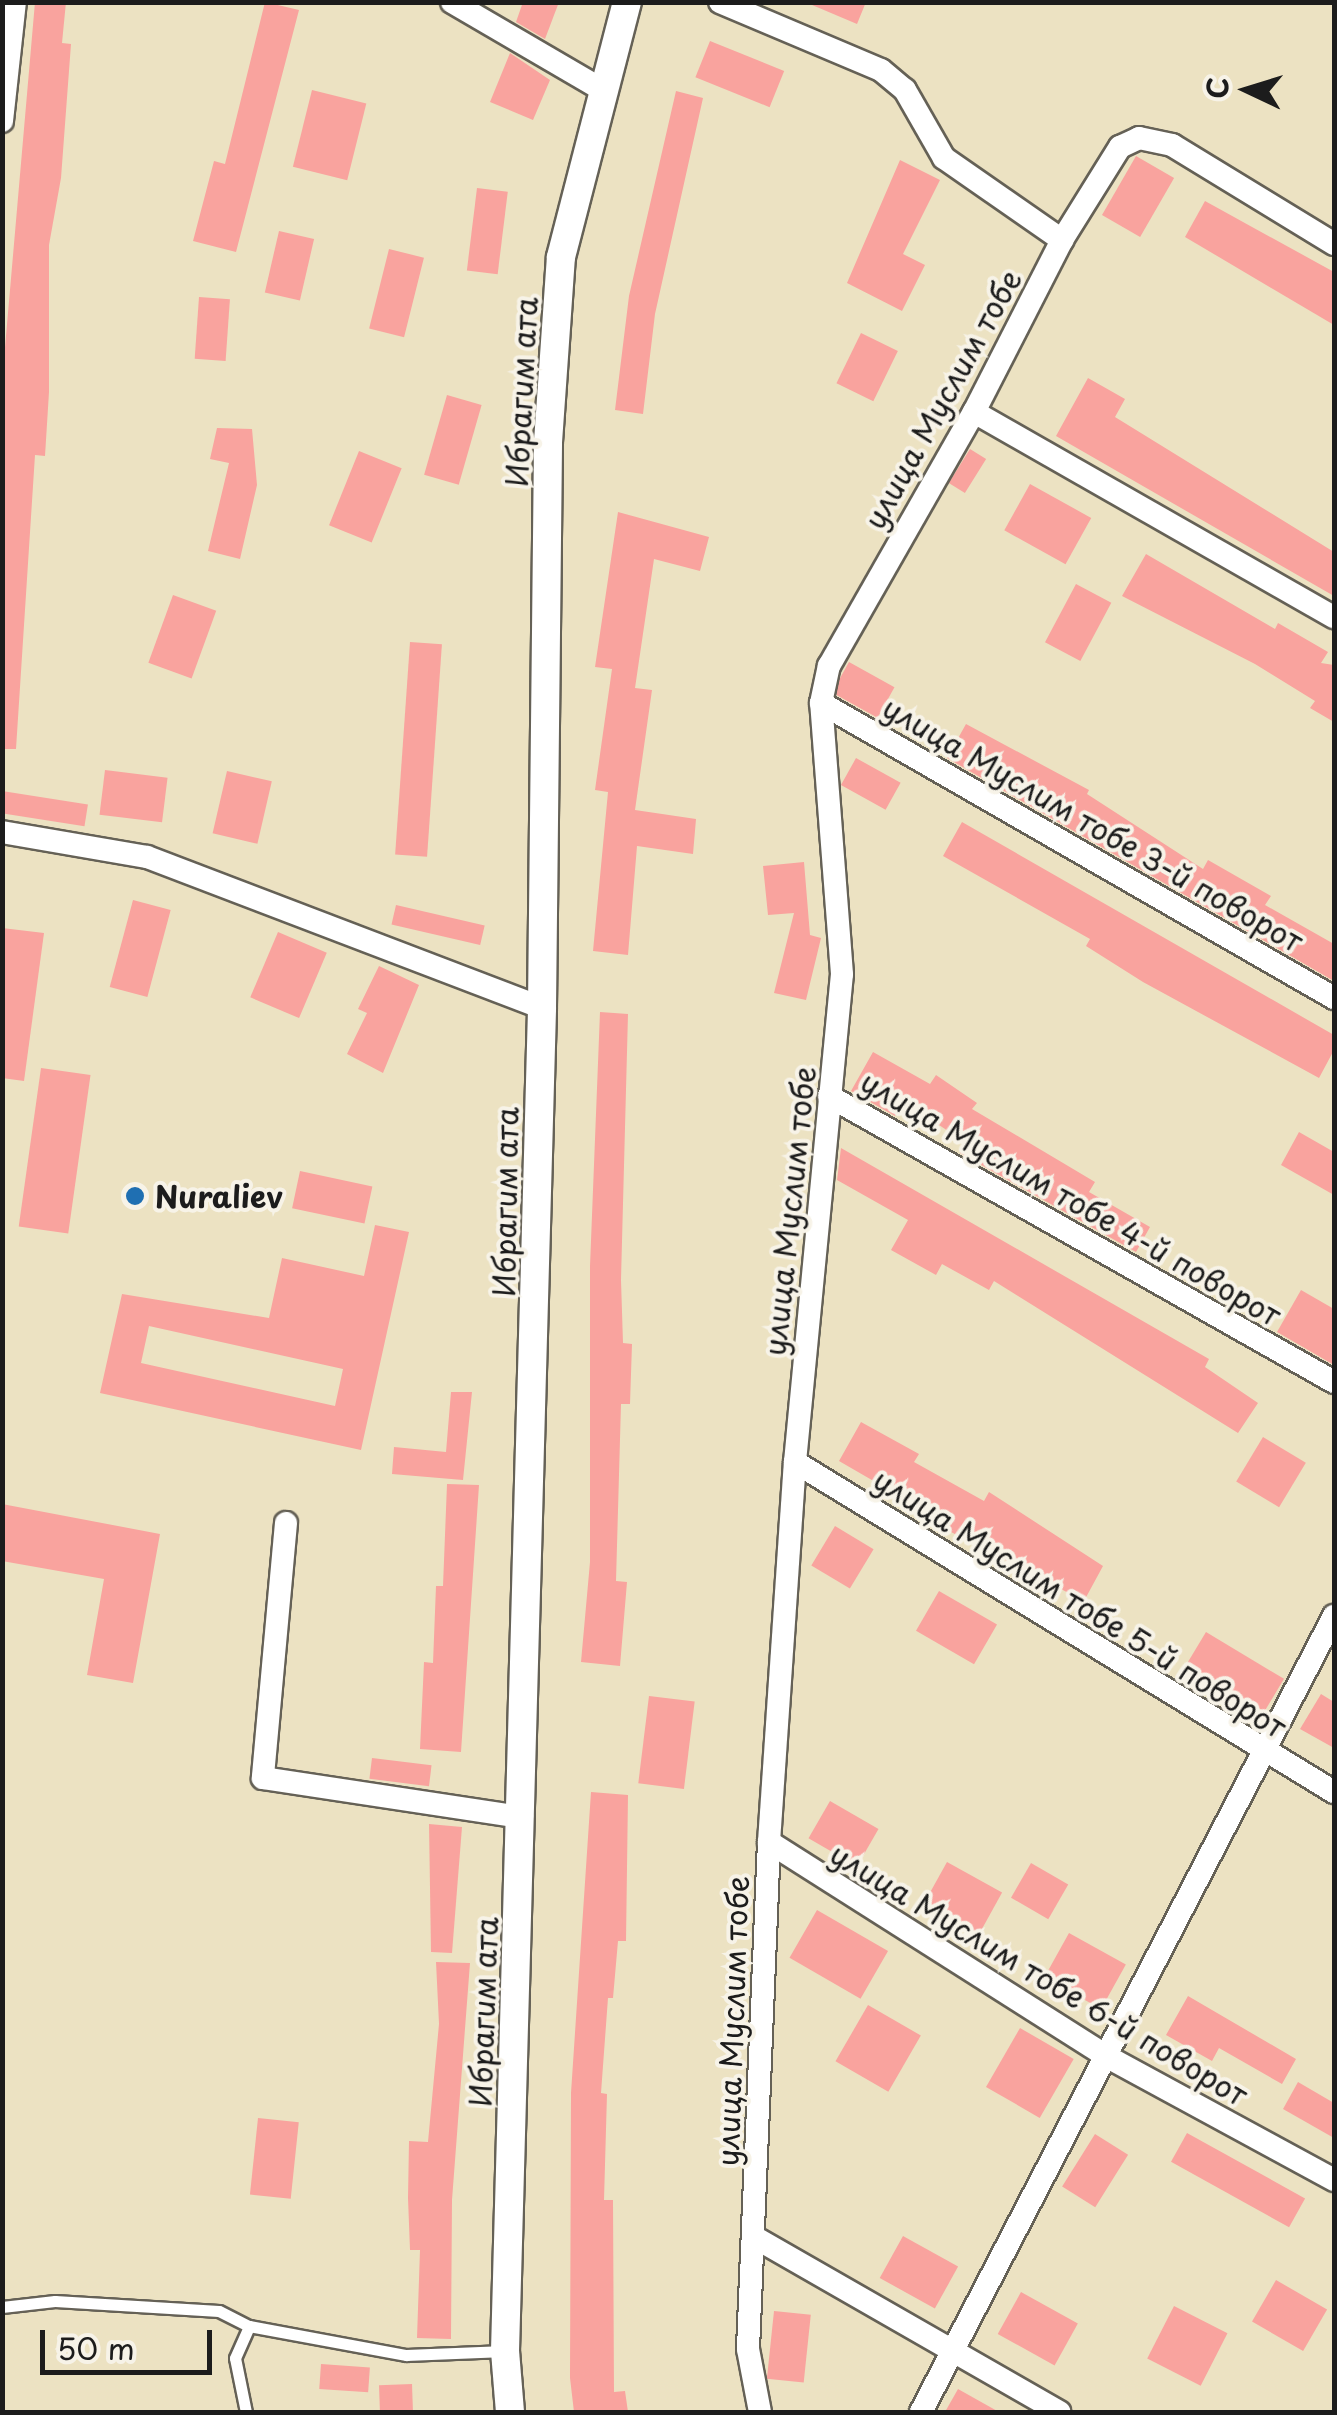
<!DOCTYPE html>
<html>
<head>
<meta charset="utf-8">
<style>
  body { margin:0 }
  #map { position:relative; width:1337px; height:2415px; overflow:hidden; background:#ece2c2; font-family:"Playpen Sans",sans-serif }
  div>[style] { position:absolute }
  .building>* { inset:0; background:#f9a39e; transform-origin:0 0 }
  .roads { filter:drop-shadow(2px 0 #656156) drop-shadow(-2px 0 #656156) drop-shadow(0 2px #656156) drop-shadow(0 -2px #656156) }
  .service>* { height:11px; margin:-5.5px; padding:0 5.5px; transform-origin:5.5px; border-radius:5.5px; background:#fff }
  .minor>* { height:22px; margin:-11px; padding:0 11px; transform-origin:11px; border-radius:11px; background:#fff }
  .tertiary>* { height:28px; margin:-14px; padding:0 14px; transform-origin:14px; border-radius:14px; background:#fff }
  .dots>* { width:28px; height:28px; translate:-50% -50%; box-sizing:border-box; border:5px solid #f7f3e8; border-radius:50% }
  span { translate:-50% -50%; white-space:nowrap; text-align:center; line-height:1.15; -webkit-text-stroke:8px #f7f3e8; paint-order:stroke }
  .street-label { font-size:30px; color:#1c1c1c }
  .poi-label { font-size:30px; color:#1c1c1c; font-weight:700 }
  .left { translate:0 -50%; text-align:left }
  .frame { position:absolute; inset:0; border:5px solid #1c1c1c; pointer-events:none }
  .north { position:absolute; left:1197px; top:40px; width:100px; height:100px; -webkit-text-stroke:8px #f7f3e8; paint-order:stroke; rotate:274deg; font-size:28px; font-weight:700; line-height:40px; text-align:center; color:#1c1c1c }
  .north::after { content:''; display:block; margin:auto; width:35px; height:45px; background:#1c1c1c; clip-path:polygon(50% 0,100% 100%,50% 72%,0 100%) }
  .scale { position:absolute; left:40px; top:2330px; width:172px; height:45px; box-sizing:border-box; border:5px solid #1c1c1c; border-top:0; padding-left:12px; font-size:30px; line-height:35px; white-space:nowrap; color:#1c1c1c; -webkit-text-stroke:8px #f7f3e8; paint-order:stroke }
</style>
</head>
<body>
<div id="map">
  <div class="building">
    <div style="clip-path:polygon(35px 2px,66px 2px,62px 43px,71px 44px,61px 178px,49px 245px,49px 392px,45px 456px,35px 455px,16px 749px,2px 749px,2px 382px)"></div>
    <div style="clip-path:polygon(265px 2px,299px 10px,236px 252px,193px 241px,214px 161px,225px 164px)"></div>
    <div style="clip-path:polygon(523px 2px,559px 2px,545px 39px,516px 22px)"></div>
    <div style="clip-path:polygon(805px 2px,866px 2px,857px 24px)"></div>
    <div style="left:710px;top:41px;width:80px;height:39px;rotate:22deg"></div>
    <div style="clip-path:polygon(510px 53px,550px 80px,533px 120px,490px 102px)"></div>
    <div style="left:312px;top:90px;width:56px;height:79px;rotate:14deg"></div>
    <div style="clip-path:polygon(676px 91px,703px 98px,655px 314px,643px 414px,615px 410px,629px 296px)"></div>
    <div style="left:1136px;top:156px;width:44px;height:68px;rotate:30deg"></div>
    <div style="clip-path:polygon(900px 160px,940px 180px,903px 254px,925px 265px,902px 311px,847px 283px)"></div>
    <div style="left:477px;top:188px;width:31px;height:83px;rotate:7deg"></div>
    <div style="clip-path:polygon(1205px 201px,1334px 272px,1334px 325px,1185px 237px)"></div>
    <div style="left:279px;top:231px;width:36px;height:63px;rotate:13deg"></div>
    <div style="left:389px;top:249px;width:36px;height:82px;rotate:14deg"></div>
    <div style="left:199px;top:297px;width:31px;height:62px;rotate:4deg"></div>
    <div style="left:861px;top:333px;width:41px;height:56px;rotate:26deg"></div>
    <div style="clip-path:polygon(1088px 378px,1125px 399px,1115px 417px,1334px 552px,1334px 596px,1056px 436px)"></div>
    <div style="left:447px;top:395px;width:36px;height:83px;rotate:16deg"></div>
    <div style="clip-path:polygon(217px 428px,252px 429px,257px 485px,240px 559px,208px 551px,229px 463px,210px 459px)"></div>
    <div style="left:970px;top:449px;width:19px;height:40px;rotate:32deg"></div>
    <div style="left:359px;top:451px;width:46px;height:80px;rotate:22deg"></div>
    <div style="left:1030px;top:484px;width:70px;height:53px;rotate:29deg"></div>
    <div style="clip-path:polygon(618px 512px,709px 537px,700px 571px,654px 559px,635px 688px,652px 690px,635px 810px,696px 819px,693px 854px,637px 846px,628px 955px,593px 951px,608px 792px,595px 790px,612px 669px,595px 667px)"></div>
    <div style="clip-path:polygon(1146px 554px,1275px 629px,1278px 623px,1328px 652px,1321px 663px,1334px 665px,1334px 722px,1310px 708px,1315px 701px,1255px 664px,1122px 596px)"></div>
    <div style="left:1076px;top:584px;width:40px;height:66px;rotate:28deg"></div>
    <div style="left:173px;top:595px;width:46px;height:72px;rotate:20deg"></div>
    <div style="left:410px;top:642px;width:32px;height:213px;rotate:4deg"></div>
    <div style="left:849px;top:662px;width:52px;height:35px;rotate:29deg"></div>
    <div style="clip-path:polygon(966px 724px,1089px 790px,1087px 794px,1203px 869px,1208px 860px,1271px 896px,1265px 905px,1334px 944px,1334px 981px,947px 758px)"></div>
    <div style="left:856px;top:758px;width:51px;height:31px;rotate:29deg"></div>
    <div style="left:105px;top:770px;width:63px;height:45px;rotate:7deg"></div>
    <div style="left:227px;top:771px;width:46px;height:64px;rotate:13deg"></div>
    <div style="left:2px;top:791px;width:87px;height:22px;rotate:9deg"></div>
    <div style="clip-path:polygon(962px 822px,1334px 1035px,1334px 1050px,1319px 1078px,1143px 982px,1086px 946px,1090px 939px,943px 856px)"></div>
    <div style="clip-path:polygon(804px 862px,810px 935px,821px 938px,806px 1000px,774px 993px,794px 913px,768px 915px,763px 866px)"></div>
    <div style="left:133px;top:900px;width:39px;height:90px;rotate:15deg"></div>
    <div style="left:396px;top:905px;width:91px;height:20px;rotate:13deg"></div>
    <div style="clip-path:polygon(2px 928px,44px 933px,24px 1081px,2px 1078px)"></div>
    <div style="left:278px;top:932px;width:53px;height:71px;rotate:23deg"></div>
    <div style="clip-path:polygon(379px 966px,419px 985px,383px 1073px,347px 1054px,367px 1013px,358px 1009px)"></div>
    <div style="clip-path:polygon(600px 1012px,628px 1014px,621px 1280px,623px 1343px,632px 1344px,630px 1404px,621px 1404px,616px 1581px,627px 1582px,620px 1666px,581px 1662px,590px 1562px,590px 1266px)"></div>
    <div style="clip-path:polygon(873px 1052px,930px 1084px,936px 1075px,977px 1103px,972px 1109px,1095px 1182px,1089px 1192px,1150px 1227px,1136px 1252px,960px 1153px,966px 1143px,903px 1101px,895px 1116px,851px 1091px)"></div>
    <div style="left:41px;top:1068px;width:50px;height:160px;rotate:8deg"></div>
    <div style="clip-path:polygon(1299px 1132px,1334px 1152px,1334px 1195px,1281px 1165px)"></div>
    <div style="clip-path:polygon(841px 1148px,1209px 1359px,1205px 1367px,1258px 1403px,1238px 1433px,994px 1281px,989px 1290px,942px 1264px,936px 1275px,891px 1250px,908px 1220px,837px 1180px)"></div>
    <div style="left:300px;top:1171px;width:74px;height:38px;rotate:12deg"></div>
    <div style="clip-path:polygon(evenodd,375px 1225px,409px 1232px,361px 1450px,100px 1393px,122px 1294px,269px 1318px,282px 1258px,364px 1276px,375px 1225px,149px 1326px,343px 1369px,335px 1406px,141px 1363px,149px 1326px)"></div>
    <div style="clip-path:polygon(1301px 1290px,1334px 1309px,1334px 1365px,1277px 1332px)"></div>
    <div style="clip-path:polygon(451px 1392px,472px 1392px,463px 1480px,392px 1474px,394px 1447px,446px 1452px)"></div>
    <div style="clip-path:polygon(861px 1422px,919px 1454px,914px 1462px,984px 1501px,989px 1492px,1103px 1566px,1084px 1601px,899px 1505px,903px 1498px,839px 1461px)"></div>
    <div style="left:1263px;top:1437px;width:50px;height:52px;rotate:31deg"></div>
    <div style="clip-path:polygon(447px 1484px,479px 1485px,461px 1752px,420px 1749px,424px 1662px,433px 1663px,436px 1586px,443px 1586px)"></div>
    <div style="clip-path:polygon(2px 1504px,160px 1534px,133px 1683px,87px 1675px,104px 1579px,2px 1561px)"></div>
    <div style="left:835px;top:1526px;width:45px;height:46px;rotate:31deg"></div>
    <div style="left:939px;top:1591px;width:67px;height:46px;rotate:30deg"></div>
    <div style="left:1206px;top:1632px;width:91px;height:38px;rotate:31deg"></div>
    <div style="clip-path:polygon(1321px 1694px,1334px 1702px,1334px 1748px,1300px 1729px)"></div>
    <div style="left:649px;top:1696px;width:46px;height:88px;rotate:7deg"></div>
    <div style="left:372px;top:1758px;width:60px;height:21px;rotate:7deg"></div>
    <div style="clip-path:polygon(591px 1792px,628px 1795px,626px 1941px,618px 1941px,613px 1998px,608px 1998px,601px 2093px,607px 2094px,604px 2200px,613px 2200px,614px 2392px,625px 2391px,628px 2412px,574px 2412px,570px 2378px,571px 2093px)"></div>
    <div style="left:830px;top:1801px;width:56px;height:43px;rotate:30deg"></div>
    <div style="clip-path:polygon(429px 1824px,462px 1827px,452px 1953px,431px 1952px)"></div>
    <div style="left:947px;top:1862px;width:63px;height:51px;rotate:29deg"></div>
    <div style="left:1031px;top:1863px;width:43px;height:40px;rotate:30deg"></div>
    <div style="left:817px;top:1910px;width:82px;height:55px;rotate:30deg"></div>
    <div style="left:1069px;top:1933px;width:65px;height:51px;rotate:29deg"></div>
    <div style="clip-path:polygon(436px 1962px,470px 1963px,452px 2200px,451px 2339px,417px 2338px,420px 2250px,410px 2250px,408px 2198px,409px 2141px,428px 2142px,439px 2024px)"></div>
    <div style="clip-path:polygon(1188px 1996px,1296px 2059px,1282px 2084px,1219px 2048px,1212px 2061px,1166px 2035px)"></div>
    <div style="left:868px;top:2005px;width:61px;height:65px;rotate:30deg"></div>
    <div style="left:1020px;top:2028px;width:62px;height:68px;rotate:30deg"></div>
    <div style="clip-path:polygon(1298px 2082px,1334px 2103px,1334px 2138px,1283px 2109px)"></div>
    <div style="left:258px;top:2118px;width:41px;height:77px;rotate:6deg"></div>
    <div style="left:1187px;top:2133px;width:135px;height:33px;rotate:29deg"></div>
    <div style="left:1095px;top:2134px;width:39px;height:62px;rotate:32deg"></div>
    <div style="left:903px;top:2236px;width:63px;height:48px;rotate:29deg"></div>
    <div style="left:1276px;top:2280px;width:59px;height:48px;rotate:30deg"></div>
    <div style="left:1021px;top:2292px;width:65px;height:48px;rotate:29deg"></div>
    <div style="left:1174px;top:2306px;width:60px;height:59px;rotate:27deg"></div>
    <div style="left:774px;top:2311px;width:37px;height:68px;rotate:6deg"></div>
    <div style="left:321px;top:2364px;width:49px;height:25px;rotate:4deg"></div>
    <div style="left:412px;top:2384px;width:28px;height:33px;rotate:88deg"></div>
    <div style="clip-path:polygon(958px 2389px,999px 2412px,945px 2412px)"></div>
  </div>
  <div class="roads">
    <div class="service">
      <div style="left:2px;top:2307px;width:53px;rotate:-6.5deg"></div>
      <div style="left:55px;top:2301px;width:164px;rotate:3.5deg"></div>
      <div style="left:219px;top:2311px;width:34px;rotate:27deg"></div>
      <div style="left:249px;top:2326px;width:160px;rotate:10.5deg"></div>
      <div style="left:406px;top:2355px;width:99px;rotate:-2.3deg"></div>
      <div style="left:246px;top:2412px;width:55px;rotate:-101.5deg"></div>
      <div style="left:235px;top:2358px;width:35px;rotate:-66deg"></div>
    </div>
    <div class="minor">
      <div style="left:452px;top:2px;width:173px;rotate:30.3deg"></div>
      <div style="left:720px;top:2px;width:175px;rotate:22.9deg"></div>
      <div style="left:881px;top:70px;width:31px;rotate:40deg"></div>
      <div style="left:905px;top:90px;width:78px;rotate:60.2deg"></div>
      <div style="left:944px;top:158px;width:144px;rotate:34.8deg"></div>
      <div style="left:2px;top:121px;width:120px;rotate:-83.8deg"></div>
      <div style="left:974px;top:412px;width:414px;rotate:29.7deg"></div>
      <div style="left:821px;top:703px;width:592px;rotate:29.9deg"></div>
      <div style="left:2px;top:832px;width:147px;rotate:9.8deg"></div>
      <div style="left:147px;top:857px;width:423px;rotate:20.9deg"></div>
      <div style="left:829px;top:1096px;width:580px;rotate:29.52deg"></div>
      <div style="left:795px;top:1462px;width:632px;rotate:31.48deg"></div>
      <div style="left:286px;top:1523px;width:256px;rotate:95.2deg"></div>
      <div style="left:263px;top:1778px;width:262px;rotate:8.6deg"></div>
      <div style="left:769px;top:1842px;width:397px;rotate:32.4deg"></div>
      <div style="left:1104px;top:2055px;width:262px;rotate:28.5deg"></div>
      <div style="left:754px;top:2237px;width:352px;rotate:29.8deg"></div>
      <div style="left:760px;top:2412px;width:64px;rotate:-100.8deg"></div>
      <div style="left:748px;top:2349px;width:507px;rotate:-87.63deg"></div>
      <div style="left:769px;top:1842px;width:381px;rotate:-86.1deg"></div>
      <div style="left:795px;top:1462px;width:490px;rotate:-84.5deg"></div>
      <div style="left:842px;top:974px;width:272px;rotate:-94.4deg"></div>
      <div style="left:821px;top:703px;width:38px;rotate:-78deg"></div>
      <div style="left:829px;top:666px;width:292px;rotate:-60.3deg"></div>
      <div style="left:974px;top:412px;width:193px;rotate:-62.9deg"></div>
      <div style="left:1062px;top:240px;width:110px;rotate:-58.1deg"></div>
      <div style="left:1120px;top:147px;width:21px;rotate:-25deg"></div>
      <div style="left:1139px;top:138px;width:34px;rotate:12deg"></div>
      <div style="left:1172px;top:145px;width:190px;rotate:31.4deg"></div>
      <div style="left:921px;top:2412px;width:897px;rotate:-62.58deg"></div>
    </div>
    <div class="tertiary">
      <div style="left:510px;top:2412px;width:61px;rotate:-94.7deg"></div>
      <div style="left:505px;top:2351px;width:1344px;rotate:-88.42deg"></div>
      <div style="left:542px;top:1008px;width:566px;rotate:-89.39deg"></div>
      <div style="left:548px;top:442px;width:185px;rotate:-86deg"></div>
      <div style="left:561px;top:257px;width:263px;rotate:-75.5deg"></div>
    </div>
  </div>
  <div class="dots">
    <div style="left:135px;top:1196px;background:#1f6fb2"></div>
  </div>
  <div class="street-label">
    <span style="left:521px;top:392px;rotate:-87deg">Ибрагим ата</span>
    <span style="left:942px;top:399px;rotate:-61deg">улица Муслим тобе</span>
    <span style="left:1093px;top:824px;rotate:30deg">улица Муслим тобе 3-й поворот</span>
    <span style="left:1071px;top:1198px;rotate:30deg">улица Муслим тобе 4-й поворот</span>
    <span style="left:505px;top:1202px;rotate:-89deg">Ибрагим ата</span>
    <span style="left:789px;top:1211px;rotate:-84deg">улица Муслим тобе</span>
    <span style="left:1080px;top:1603px;rotate:32deg">улица Муслим тобе 5-й поворот</span>
    <span style="left:1039px;top:1974px;rotate:31deg">улица Муслим тобе 6-й поворот</span>
    <span style="left:483px;top:2012px;rotate:-88deg">Ибрагим ата</span>
    <span style="left:732px;top:2021px;rotate:-88deg">улица Муслим тобе</span>
  </div>
  <div class="poi-label">
    <span class="left" style="left:155px;top:1196px">Nuraliev</span>
  </div>
  <div class="frame"></div>
  <div class="north">С</div>
  <div class="scale">50 m</div>
</div>
</body>
</html>
